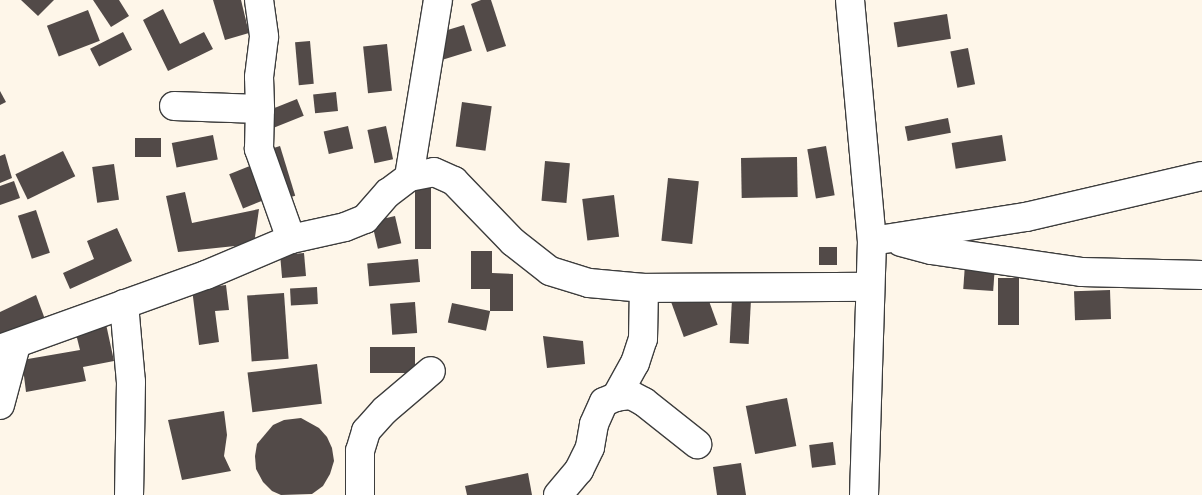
<!DOCTYPE html>
<html>
<head>
<meta charset="utf-8">
<style>
  body { margin:0 }
  #map { position:relative; width:1202px; height:495px; overflow:hidden; background:#fef6e9; font-family:"Times New Roman",serif }
  div>[style] { position:absolute }
  .building>* { inset:0; background:#524a48; transform-origin:0 0 }
  .roads { filter:drop-shadow(1px 0 #3d3d3d) drop-shadow(-1px 0 #3d3d3d) drop-shadow(0 1px #3d3d3d) drop-shadow(0 -1px #3d3d3d) }
  .street>* { height:28px; margin:-14px; padding:0 14px; transform-origin:14px; border-radius:14px; background:#fff }
  span { translate:-50% -50%; white-space:nowrap; text-align:center; line-height:1.15; -webkit-text-stroke:5px #fff; paint-order:stroke }
</style>
</head>
<body>
<div id="map">
  <div class="building">
    <div style="clip-path:polygon(21px 0,54px 0,38px 16px)"></div>
    <div style="clip-path:polygon(93px 0,119px 0,129px 16px,111px 27px)"></div>
    <div style="clip-path:polygon(213px 0,241px 0,249px 33px,225px 40px)"></div>
    <div style="clip-path:polygon(481px 0,491px 0,506px 46px,487px 52px,471px 4px)"></div>
    <div style="clip-path:polygon(163px 9px,180px 44px,204px 32px,213px 49px,168px 71px,143px 20px)"></div>
    <div style="left:88px;top:10px;width:33px;height:44px;rotate:69deg"></div>
    <div style="left:947px;top:14px;width:25px;height:54px;rotate:81deg"></div>
    <div style="left:464px;top:25px;width:27px;height:29px;rotate:73deg"></div>
    <div style="left:123px;top:32px;width:20px;height:37px;rotate:63deg"></div>
    <div style="left:310px;top:41px;width:43px;height:15px;rotate:85deg"></div>
    <div style="left:387px;top:44px;width:47px;height:24px;rotate:84deg"></div>
    <div style="left:968px;top:48px;width:37px;height:18px;rotate:79deg"></div>
    <div style="clip-path:polygon(0 91px,6px 102px,0 105px)"></div>
    <div style="left:336px;top:92px;width:19px;height:23px;rotate:84deg"></div>
    <div style="left:297px;top:99px;width:18px;height:33px;rotate:68deg"></div>
    <div style="left:462px;top:102px;width:30px;height:45px;rotate:8deg"></div>
    <div style="left:948px;top:118px;width:15px;height:44px;rotate:79deg"></div>
    <div style="left:348px;top:126px;width:23px;height:25px;rotate:77deg"></div>
    <div style="left:386px;top:126px;width:34px;height:19px;rotate:78deg"></div>
    <div style="left:213px;top:135px;width:25px;height:42px;rotate:79deg"></div>
    <div style="left:1002px;top:135px;width:26px;height:51px;rotate:81deg"></div>
    <div style="left:161px;top:138px;width:19px;height:26px;rotate:90deg"></div>
    <div style="left:280px;top:146px;width:52px;height:15px;rotate:73deg"></div>
    <div style="left:826px;top:146px;width:50px;height:19px;rotate:80deg"></div>
    <div style="left:63px;top:151px;width:28px;height:53px;rotate:64deg"></div>
    <div style="clip-path:polygon(5px 154px,12px 178px,0 183px,0 156px)"></div>
    <div style="left:797px;top:157px;width:40px;height:56px;rotate:89deg"></div>
    <div style="left:545px;top:161px;width:25px;height:40px;rotate:5deg"></div>
    <div style="left:257px;top:163px;width:37px;height:30px;rotate:68deg"></div>
    <div style="left:114px;top:164px;width:36px;height:22px;rotate:82deg"></div>
    <div style="left:668px;top:178px;width:31px;height:63px;rotate:6deg"></div>
    <div style="clip-path:polygon(14px 181px,20px 198px,0 205px,0 186px)"></div>
    <div style="left:415px;top:187px;width:16px;height:62px"></div>
    <div style="clip-path:polygon(185px 192px,192px 223px,259px 209px,254px 244px,178px 252px,166px 196px)"></div>
    <div style="left:614px;top:195px;width:42px;height:32px;rotate:83deg"></div>
    <div style="left:36px;top:210px;width:45px;height:19px;rotate:72deg"></div>
    <div style="left:395px;top:216px;width:28px;height:24px;rotate:77deg"></div>
    <div style="clip-path:polygon(117px 228px,132px 261px,70px 289px,63px 273px,94px 259px,87px 241px)"></div>
    <div style="left:819px;top:247px;width:18px;height:18px"></div>
    <div style="clip-path:polygon(471px 251px,492px 251px,492px 273px,513px 274px,513px 311px,490px 311px,490px 289px,471px 289px)"></div>
    <div style="left:304px;top:253px;width:23px;height:24px;rotate:85deg"></div>
    <div style="left:418px;top:259px;width:23px;height:51px;rotate:85deg"></div>
    <div style="left:965px;top:264px;width:30px;height:25px;rotate:4deg"></div>
    <div style="left:998px;top:278px;width:21px;height:47px"></div>
    <div style="clip-path:polygon(226px 285px,229px 310px,215px 311px,219px 342px,199px 345px,192px 289px)"></div>
    <div style="left:317px;top:287px;width:17px;height:27px;rotate:87deg"></div>
    <div style="left:705px;top:290px;width:37px;height:36px;rotate:70deg"></div>
    <div style="left:1110px;top:290px;width:29px;height:36px;rotate:88deg"></div>
    <div style="left:284px;top:293px;width:66px;height:37px;rotate:86deg"></div>
    <div style="clip-path:polygon(36px 295px,46px 322px,0 340px,0 312px)"></div>
    <div style="left:732px;top:299px;width:19px;height:44px;rotate:3deg"></div>
    <div style="left:415px;top:302px;width:31px;height:25px;rotate:86deg"></div>
    <div style="left:452px;top:303px;width:39px;height:20px;rotate:12deg"></div>
    <div style="clip-path:polygon(106px 324px,114px 361px,83px 367px,86px 381px,26px 392px,22px 360px,80px 350px,75px 330px)"></div>
    <div style="clip-path:polygon(543px 336px,583px 341px,585px 364px,547px 368px)"></div>
    <div style="left:370px;top:347px;width:45px;height:26px"></div>
    <div style="left:317px;top:364px;width:40px;height:70px;rotate:83deg"></div>
    <div style="left:787px;top:398px;width:49px;height:42px;rotate:79deg"></div>
    <div style="clip-path:polygon(224px 411px,227px 435px,224px 456px,231px 471px,182px 480px,168px 420px)"></div>
    <div style="clip-path:polygon(301px 418px,319px 428px,327px 437px,332px 448px,334px 461px,330px 474px,323px 486px,312px 494px,281px 495px,272px 491px,263px 482px,256px 469px,255px 456px,257px 444px,273px 425px,284px 420px)"></div>
    <div style="left:833px;top:442px;width:23px;height:24px;rotate:83deg"></div>
    <div style="clip-path:polygon(741px 463px,746px 495px,717px 495px,713px 467px)"></div>
    <div style="clip-path:polygon(528px 473px,532px 495px,467px 495px,465px 486px)"></div>
  </div>
  <div class="roads">
    <div class="street">
      <div style="left:259px;top:0;width:37px;rotate:82deg"></div>
      <div style="left:264px;top:37px;width:40px;rotate:97.1deg"></div>
      <div style="left:259px;top:77px;width:32px;rotate:88deg"></div>
      <div style="left:850px;top:0;width:242px;rotate:84.8deg"></div>
      <div style="left:872px;top:241px;width:254px;rotate:91.8deg"></div>
      <div style="left:409px;top:177px;width:179px;rotate:-80.7deg"></div>
      <div style="left:291px;top:239px;width:55px;rotate:-12.5deg"></div>
      <div style="left:345px;top:227px;width:22px;rotate:-22deg"></div>
      <div style="left:365px;top:219px;width:35px;rotate:-49deg"></div>
      <div style="left:388px;top:193px;width:26px;rotate:-37deg"></div>
      <div style="left:409px;top:177px;width:25px;rotate:-11deg"></div>
      <div style="left:434px;top:172px;width:22px;rotate:24deg"></div>
      <div style="left:454px;top:181px;width:85px;rotate:46deg"></div>
      <div style="left:513px;top:242px;width:47px;rotate:38.1deg"></div>
      <div style="left:550px;top:271px;width:41px;rotate:17.1deg"></div>
      <div style="left:589px;top:283px;width:55px;rotate:5.2deg"></div>
      <div style="left:644px;top:288px;width:225px;rotate:-0.3deg"></div>
      <div style="left:872px;top:241px;width:156px;rotate:-8.9deg"></div>
      <div style="left:1026px;top:217px;width:181px;rotate:-13.1deg"></div>
      <div style="left:901px;top:242px;width:31px;rotate:15deg"></div>
      <div style="left:931px;top:250px;width:153px;rotate:8.3deg"></div>
      <div style="left:1082px;top:272px;width:120px;rotate:1.4deg"></div>
      <div style="left:124px;top:304px;width:78px;rotate:84.9deg"></div>
      <div style="left:131px;top:382px;width:113px;rotate:91deg"></div>
      <div style="left:0;top:349px;width:219px;rotate:-19.8deg"></div>
      <div style="left:206px;top:275px;width:92px;rotate:-23deg"></div>
      <div style="left:291px;top:239px;width:96px;rotate:-109.6deg"></div>
      <div style="left:259px;top:149px;width:40px;rotate:-88.6deg"></div>
      <div style="left:260px;top:109px;width:86px;rotate:-178deg"></div>
      <div style="left:616px;top:397px;width:39px;rotate:-61deg"></div>
      <div style="left:635px;top:363px;width:25px;rotate:-72deg"></div>
      <div style="left:643px;top:339px;width:51px;rotate:-88.9deg"></div>
      <div style="left:0;top:405px;width:62px;rotate:-75.1deg"></div>
      <div style="left:360px;top:495px;width:44px;rotate:-90deg"></div>
      <div style="left:360px;top:451px;width:21px;rotate:-73deg"></div>
      <div style="left:366px;top:431px;width:28px;rotate:-48deg"></div>
      <div style="left:385px;top:410px;width:60px;rotate:-40.3deg"></div>
      <div style="left:558px;top:495px;width:33px;rotate:-50deg"></div>
      <div style="left:579px;top:470px;width:25px;rotate:-64deg"></div>
      <div style="left:590px;top:447px;width:23px;rotate:-80deg"></div>
      <div style="left:594px;top:424px;width:24px;rotate:-66deg"></div>
      <div style="left:604px;top:402px;width:13px;rotate:-23deg"></div>
      <div style="left:616px;top:397px;width:15px;rotate:-8deg"></div>
      <div style="left:631px;top:395px;width:15px;rotate:28deg"></div>
      <div style="left:644px;top:402px;width:68px;rotate:38.4deg"></div>
    </div>
  </div>
</div>
</body>
</html>
